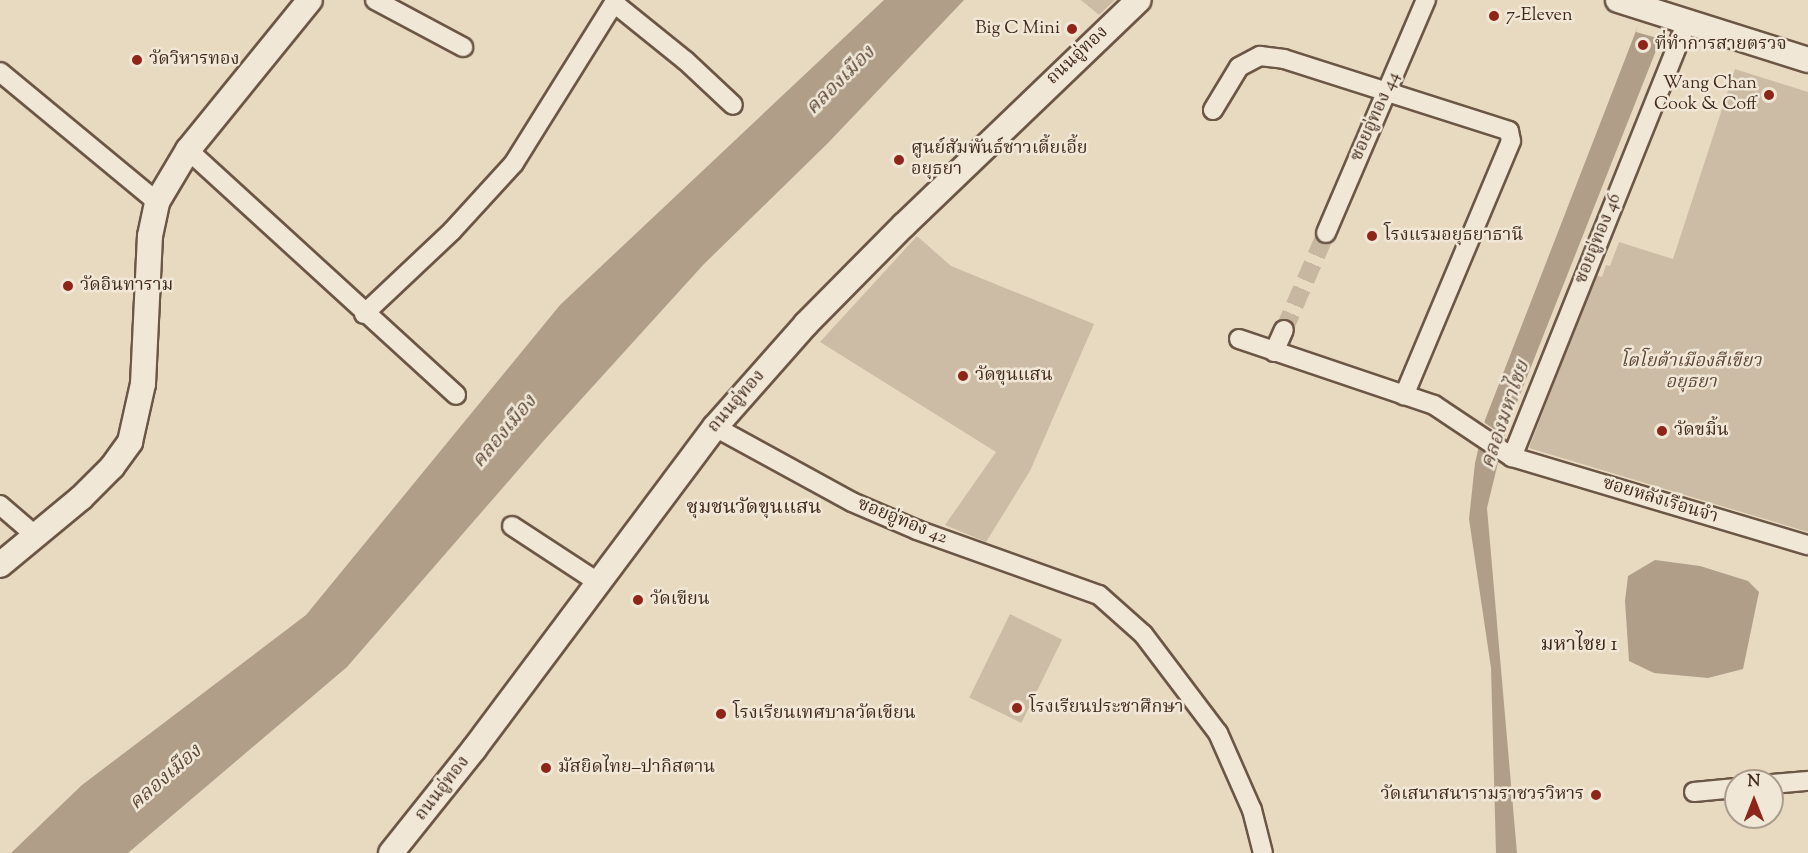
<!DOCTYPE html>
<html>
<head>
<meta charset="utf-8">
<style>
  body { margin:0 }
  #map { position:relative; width:1808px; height:853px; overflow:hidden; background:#e8dac1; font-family:"Sorts Mill Goudy","Noto Serif Thai",serif }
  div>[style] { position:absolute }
  .green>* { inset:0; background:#ccbca5; transform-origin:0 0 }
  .water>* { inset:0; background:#b09e89 }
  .pier>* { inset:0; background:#e8dac1 }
  .minor-tunnel>* { height:18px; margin-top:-9px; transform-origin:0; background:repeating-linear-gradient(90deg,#c7b7a0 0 18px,transparent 0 27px) }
  .roads { filter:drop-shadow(2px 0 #6c5645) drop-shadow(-2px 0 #6c5645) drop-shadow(0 2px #6c5645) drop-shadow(0 -2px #6c5645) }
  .minor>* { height:18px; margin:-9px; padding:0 9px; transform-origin:9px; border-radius:9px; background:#f0e7d7 }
  .secondary>* { height:24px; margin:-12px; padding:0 12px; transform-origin:12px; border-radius:12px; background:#f0e7d7 }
  .dots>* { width:16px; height:16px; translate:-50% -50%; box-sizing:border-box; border:3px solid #f0e7d7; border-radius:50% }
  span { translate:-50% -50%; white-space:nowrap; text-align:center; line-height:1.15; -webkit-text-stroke:5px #f0e7d7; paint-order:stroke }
  .poi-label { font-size:18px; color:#422a1c }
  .left { translate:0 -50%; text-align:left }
  .right { translate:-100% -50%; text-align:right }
  .street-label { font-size:18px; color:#422a1c }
  .park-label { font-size:18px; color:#5e4737; font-style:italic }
  .water-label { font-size:20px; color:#5e4737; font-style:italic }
  .neighbourhood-label { font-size:20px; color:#422a1c }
  .north { position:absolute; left:1724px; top:769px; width:60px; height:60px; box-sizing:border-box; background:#f0e7d7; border:2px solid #aa9b8c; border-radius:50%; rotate:0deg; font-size:16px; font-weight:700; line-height:24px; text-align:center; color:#422a1c }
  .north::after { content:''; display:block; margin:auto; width:21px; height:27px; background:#8f2418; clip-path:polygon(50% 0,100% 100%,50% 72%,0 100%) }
</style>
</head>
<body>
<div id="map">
  <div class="green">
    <div style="clip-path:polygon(1081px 0,1115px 0,1099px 15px)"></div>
    <div style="clip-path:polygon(1735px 69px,1808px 92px,1808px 532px,1529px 448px,1596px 275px,1602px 277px,1606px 265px,1610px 266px,1619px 242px,1673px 259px)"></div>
    <div style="clip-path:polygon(917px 236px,951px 266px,1094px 324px,1030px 471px,986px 542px,945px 525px,996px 452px,820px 342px)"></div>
    <div style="left:1010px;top:614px;width:58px;height:93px;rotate:26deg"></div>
  </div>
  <div class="water">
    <div style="clip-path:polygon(884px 0,964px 0,828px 143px,704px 264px,546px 438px,347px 667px,128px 853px,11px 853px,82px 785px,306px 615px,560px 305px)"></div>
    <div style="clip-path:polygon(1648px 0,1676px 0,1506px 430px,1487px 508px,1517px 853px,1496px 853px,1491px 668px,1469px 519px,1475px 463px,1485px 420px)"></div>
    <div style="clip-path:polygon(1655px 560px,1700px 566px,1748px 581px,1759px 592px,1743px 669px,1708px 678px,1654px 673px,1629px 661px,1625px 601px,1628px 576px)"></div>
  </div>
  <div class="pier">
    <div style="clip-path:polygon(1645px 0,1678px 0,1661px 39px,1636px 32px)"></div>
    <div style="clip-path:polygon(1482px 421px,1507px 438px,1495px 460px,1476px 447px)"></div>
  </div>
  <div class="minor-tunnel">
    <div style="left:1284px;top:330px;width:106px;rotate:-66.6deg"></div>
  </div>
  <div class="roads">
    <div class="minor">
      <div style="left:375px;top:0;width:100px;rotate:28.1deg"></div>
      <div style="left:614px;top:3px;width:92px;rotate:38.9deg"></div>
      <div style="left:686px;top:61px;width:64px;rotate:43.1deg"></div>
      <div style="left:0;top:72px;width:204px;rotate:39.6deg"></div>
      <div style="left:1213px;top:110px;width:50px;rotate:-58.8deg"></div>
      <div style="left:1239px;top:67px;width:24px;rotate:-28deg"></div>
      <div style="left:1260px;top:56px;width:24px;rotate:7deg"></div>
      <div style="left:1284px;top:59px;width:236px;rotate:17.7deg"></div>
      <div style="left:1509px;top:131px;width:10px;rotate:79deg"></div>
      <div style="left:1511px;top:141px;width:276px;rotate:112.8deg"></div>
      <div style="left:188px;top:150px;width:363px;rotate:42.4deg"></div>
      <div style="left:1326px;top:233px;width:254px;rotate:-66.8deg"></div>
      <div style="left:364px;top:314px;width:121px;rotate:-43.3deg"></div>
      <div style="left:452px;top:231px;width:92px;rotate:-47.6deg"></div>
      <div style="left:514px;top:163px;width:192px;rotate:-58deg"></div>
      <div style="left:1239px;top:339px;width:206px;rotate:18.7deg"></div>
      <div style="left:1434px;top:405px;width:94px;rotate:33.7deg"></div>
      <div style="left:1512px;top:457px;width:309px;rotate:16.6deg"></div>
      <div style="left:1274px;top:352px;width:24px;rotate:-66deg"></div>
      <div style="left:715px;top:427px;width:156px;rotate:28.7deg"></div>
      <div style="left:852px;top:502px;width:71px;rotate:23.3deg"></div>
      <div style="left:917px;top:530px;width:193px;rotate:19.7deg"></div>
      <div style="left:1099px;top:595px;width:59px;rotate:41.6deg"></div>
      <div style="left:1143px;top:634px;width:124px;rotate:52.9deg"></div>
      <div style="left:1218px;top:733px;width:84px;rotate:66.2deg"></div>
      <div style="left:1252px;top:810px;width:44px;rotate:75.7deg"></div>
      <div style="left:1512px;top:457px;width:470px;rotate:-68.1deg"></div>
      <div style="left:0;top:505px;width:48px;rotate:40.7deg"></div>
      <div style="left:512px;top:526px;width:104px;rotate:33.2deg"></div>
      <div style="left:1772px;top:784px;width:36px;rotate:-5deg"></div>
      <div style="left:1694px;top:792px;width:42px;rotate:-5.4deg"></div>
    </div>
    <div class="secondary">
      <div style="left:1618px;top:0;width:199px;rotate:17.5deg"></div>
      <div style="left:0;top:565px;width:105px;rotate:-39.6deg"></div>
      <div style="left:81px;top:498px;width:44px;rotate:-45deg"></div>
      <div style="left:112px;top:467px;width:31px;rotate:-54deg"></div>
      <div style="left:130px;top:442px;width:59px;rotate:-77.4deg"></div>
      <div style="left:143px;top:384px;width:148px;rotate:-87.3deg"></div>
      <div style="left:150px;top:236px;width:35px;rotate:-78deg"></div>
      <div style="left:157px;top:202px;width:61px;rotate:-59.2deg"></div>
      <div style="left:188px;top:150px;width:193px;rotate:-50.9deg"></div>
      <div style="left:391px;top:853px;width:133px;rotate:-51.4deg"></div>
      <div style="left:474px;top:749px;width:402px;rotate:-53.2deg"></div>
      <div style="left:715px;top:427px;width:137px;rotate:-48.5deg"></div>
      <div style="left:806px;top:324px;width:139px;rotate:-45.3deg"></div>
      <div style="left:904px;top:225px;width:325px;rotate:-43.8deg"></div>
    </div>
  </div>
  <div class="dots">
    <div style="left:1494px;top:16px;background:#8f2418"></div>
    <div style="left:1072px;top:29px;background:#8f2418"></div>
    <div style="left:1643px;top:45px;background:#8f2418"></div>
    <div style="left:137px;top:60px;background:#8f2418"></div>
    <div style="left:1769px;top:95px;background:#8f2418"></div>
    <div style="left:899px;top:160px;background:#8f2418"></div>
    <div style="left:1372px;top:236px;background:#8f2418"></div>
    <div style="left:68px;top:286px;background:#8f2418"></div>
    <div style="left:963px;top:376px;background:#8f2418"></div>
    <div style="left:1662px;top:431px;background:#8f2418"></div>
    <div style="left:638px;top:600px;background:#8f2418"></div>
    <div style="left:1017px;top:708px;background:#8f2418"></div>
    <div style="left:721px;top:714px;background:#8f2418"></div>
    <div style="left:546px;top:768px;background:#8f2418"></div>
    <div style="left:1596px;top:795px;background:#8f2418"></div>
  </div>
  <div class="poi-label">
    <span class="left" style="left:1506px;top:16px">7-Eleven</span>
    <span class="right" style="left:1060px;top:29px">Big C Mini</span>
    <span class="left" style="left:1655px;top:45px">ที่ทำการสายตรวจ</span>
    <span class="left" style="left:149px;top:60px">วัดวิหารทอง</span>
    <span class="right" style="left:1757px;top:95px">Wang Chan<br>Cook &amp; Coff</span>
    <span class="left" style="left:911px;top:160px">ศูนย์สัมพันธ์ชาวเตี้ยเอี้ย<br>อยุธยา</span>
    <span class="left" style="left:1384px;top:236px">โรงแรมอยุธยาธานี</span>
    <span class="left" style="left:80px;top:286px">วัดอินทาราม</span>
    <span class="left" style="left:975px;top:376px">วัดขุนแสน</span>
    <span class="left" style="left:1674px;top:431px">วัดขมิ้น</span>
    <span class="left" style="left:650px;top:600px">วัดเขียน</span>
    <span class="left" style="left:1029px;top:708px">โรงเรียนประชาศึกษา</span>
    <span class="left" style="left:733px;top:714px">โรงเรียนเทศบาลวัดเขียน</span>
    <span class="left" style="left:558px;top:768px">มัสยิดไทย–ปากิสตาน</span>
    <span class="right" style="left:1584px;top:795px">วัดเสนาสนารามราชวรวิหาร</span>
  </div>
  <div class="street-label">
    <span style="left:1078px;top:56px;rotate:-43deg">ถนนอู่ทอง</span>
    <span style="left:1376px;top:117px;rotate:-66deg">ซอยอู่ทอง 44</span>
    <span style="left:1599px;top:239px;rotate:-68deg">ซอยอู่ทอง 46</span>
    <span style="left:737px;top:402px;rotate:-49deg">ถนนอู่ทอง</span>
    <span style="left:1660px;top:501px;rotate:17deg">ซอยหลังเรือนจำ</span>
    <span style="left:902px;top:522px;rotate:22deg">ซอยอู่ทอง 42</span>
    <span style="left:443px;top:789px;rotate:-52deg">ถนนอู่ทอง</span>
  </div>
  <div class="park-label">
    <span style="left:1691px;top:373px">โตโยต้าเมืองสีเขียว<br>อยุธยา</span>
  </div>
  <div class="water-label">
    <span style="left:841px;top:81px;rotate:-45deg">คลองเมือง</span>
    <span style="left:1506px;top:415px;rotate:-71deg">คลองมหาไชย</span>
    <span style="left:505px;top:432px;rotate:-50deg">คลองเมือง</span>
    <span style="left:166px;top:778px;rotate:-41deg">คลองเมือง</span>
  </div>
  <div class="neighbourhood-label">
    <span style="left:754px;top:508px">ชุมชนวัดขุนแสน</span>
    <span style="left:1579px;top:645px">มหาไชย 1</span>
  </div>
  <div class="north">N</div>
</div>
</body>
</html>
